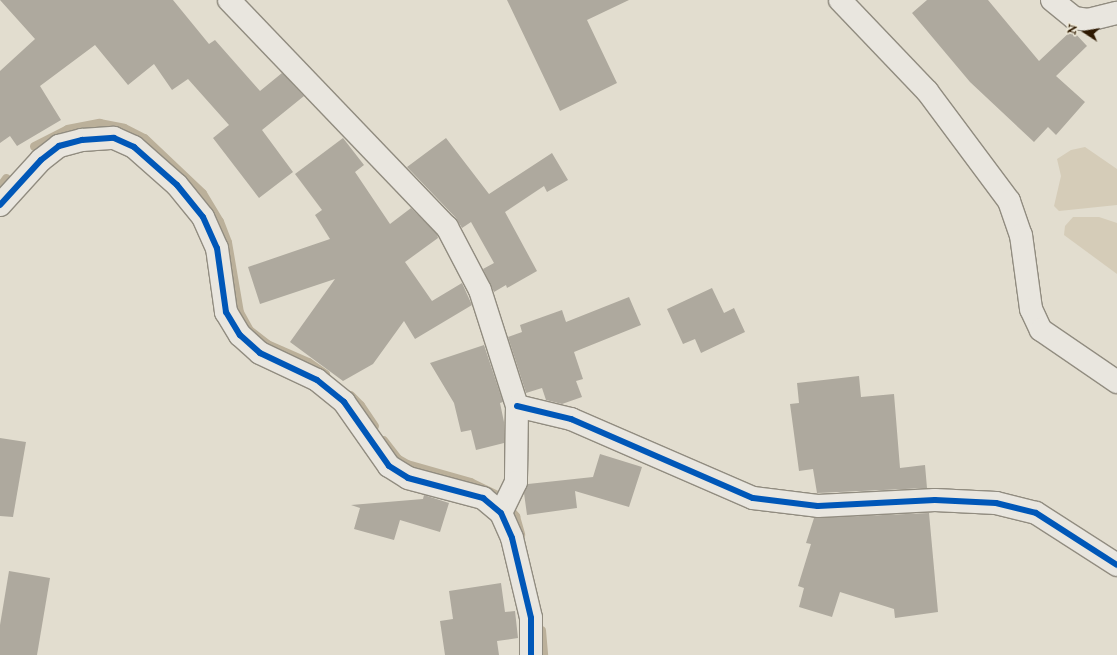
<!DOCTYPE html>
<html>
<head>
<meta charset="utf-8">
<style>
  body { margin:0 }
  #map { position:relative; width:1117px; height:655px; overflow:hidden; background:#e2ddcf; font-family:"IM FELL Double Pica",serif }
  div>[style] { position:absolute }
  .green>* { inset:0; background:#d5ccb8 }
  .stream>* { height:9px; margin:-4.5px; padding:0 4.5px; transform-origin:4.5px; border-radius:4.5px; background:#bbb09a }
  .building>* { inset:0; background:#aea99e }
  .roads { filter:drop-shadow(1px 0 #918c80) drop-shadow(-1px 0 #918c80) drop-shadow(0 1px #918c80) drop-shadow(0 -1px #918c80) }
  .minor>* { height:22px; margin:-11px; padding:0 11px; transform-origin:11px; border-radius:11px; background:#e9e6df }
  .cycleway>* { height:6px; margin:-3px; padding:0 3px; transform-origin:3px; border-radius:3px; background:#0057b8 }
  span { translate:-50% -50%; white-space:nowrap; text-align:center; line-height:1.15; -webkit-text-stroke:4px #f1ecdb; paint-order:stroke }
  .north { position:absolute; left:1065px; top:12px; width:40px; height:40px; -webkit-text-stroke:3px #f1ecdb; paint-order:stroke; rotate:282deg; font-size:11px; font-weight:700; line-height:16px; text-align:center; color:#2e1901 }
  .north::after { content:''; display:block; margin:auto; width:14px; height:18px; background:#2e1901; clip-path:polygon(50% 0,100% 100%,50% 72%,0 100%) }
</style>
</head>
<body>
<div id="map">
  <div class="green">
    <div style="clip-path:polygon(1085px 147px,1117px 169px,1117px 205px,1059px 211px,1054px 206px,1061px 176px,1057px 159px,1071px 150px)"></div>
    <div style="clip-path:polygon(1073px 217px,1099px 217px,1117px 223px,1117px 274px,1064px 235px,1065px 226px)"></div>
  </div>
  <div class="stream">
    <div style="left:34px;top:146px;width:37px;rotate:-27deg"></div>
    <div style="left:67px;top:129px;width:33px;rotate:-11deg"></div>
    <div style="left:99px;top:123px;width:25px;rotate:11deg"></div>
    <div style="left:124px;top:128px;width:22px;rotate:27deg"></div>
    <div style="left:144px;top:138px;width:80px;rotate:43.5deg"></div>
    <div style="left:202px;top:193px;width:33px;rotate:59deg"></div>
    <div style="left:219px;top:221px;width:22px;rotate:69deg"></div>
    <div style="left:227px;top:242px;width:71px;rotate:80.3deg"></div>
    <div style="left:239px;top:312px;width:21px;rotate:61deg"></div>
    <div style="left:249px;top:330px;width:23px;rotate:38deg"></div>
    <div style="left:267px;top:344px;width:45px;rotate:23.7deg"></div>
    <div style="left:308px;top:362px;width:21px;rotate:35deg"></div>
    <div style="left:0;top:186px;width:10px;rotate:-53deg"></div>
    <div style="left:350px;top:395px;width:14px;rotate:45deg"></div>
    <div style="left:360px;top:405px;width:25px;rotate:56deg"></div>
    <div style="left:383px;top:440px;width:24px;rotate:52deg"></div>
    <div style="left:398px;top:459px;width:10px;rotate:29deg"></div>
    <div style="left:407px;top:464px;width:66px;rotate:15.9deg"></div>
    <div style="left:470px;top:482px;width:30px;rotate:26deg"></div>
    <div style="left:497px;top:495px;width:28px;rotate:49deg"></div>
    <div style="left:515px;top:516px;width:19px;rotate:74deg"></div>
    <div style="left:541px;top:630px;width:25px;rotate:85deg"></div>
  </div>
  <div class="building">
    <div style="clip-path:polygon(0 0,173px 0,209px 44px,215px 40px,260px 91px,282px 73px,304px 96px,262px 130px,293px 172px,259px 198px,213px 138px,229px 125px,188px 79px,172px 90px,154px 64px,128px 85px,95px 45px,40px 86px,61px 120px,17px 146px,10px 136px,0 143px,0 71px,35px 39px)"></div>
    <div style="clip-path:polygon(507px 0,629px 0,587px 20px,617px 83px,560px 111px)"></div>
    <div style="clip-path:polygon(927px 0,988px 0,1039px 61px,1072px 30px,1087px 46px,1056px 76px,1085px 102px,1056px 135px,1048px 127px,1034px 142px,970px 82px,912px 13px)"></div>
    <div style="clip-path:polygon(343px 138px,364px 165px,355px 172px,390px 224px,411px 208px,437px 234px,438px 238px,405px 262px,432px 301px,462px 283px,472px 305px,415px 339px,404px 321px,373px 364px,343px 381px,290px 342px,335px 279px,260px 304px,248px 267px,330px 239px,315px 215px,322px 210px,295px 174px)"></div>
    <div style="clip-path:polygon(446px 138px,489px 194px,552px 153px,568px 180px,547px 192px,544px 186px,505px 212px,537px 271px,507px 288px,506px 285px,494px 292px,483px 269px,494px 263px,471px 222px,462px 228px,456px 218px,407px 167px)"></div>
    <div style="clip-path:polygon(712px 288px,724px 313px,734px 308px,745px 332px,701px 353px,695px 339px,683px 344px,667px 309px)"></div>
    <div style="clip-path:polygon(629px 297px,641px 325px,574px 352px,583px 379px,576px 381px,582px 397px,562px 404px,546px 400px,542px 388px,526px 393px,508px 337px,522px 332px,520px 325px,562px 310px,566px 322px)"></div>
    <div style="clip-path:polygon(484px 345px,503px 402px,500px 403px,504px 422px,504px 443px,476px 450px,471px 430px,461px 432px,454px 403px,430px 363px)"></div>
    <div style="clip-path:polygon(859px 376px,861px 397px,894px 394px,900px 468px,925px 465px,927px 488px,817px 493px,813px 469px,799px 471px,790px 404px,799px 403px,797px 383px)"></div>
    <div style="clip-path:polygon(0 438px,26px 442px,13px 517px,0 516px)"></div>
    <div style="clip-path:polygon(600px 454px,642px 467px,629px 507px,575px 491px,577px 508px,527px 515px,524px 493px,528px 484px,593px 477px)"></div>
    <div style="clip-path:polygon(424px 495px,449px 503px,440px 532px,400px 520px,394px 540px,354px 529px,360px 508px,351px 505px,423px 499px)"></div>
    <div style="clip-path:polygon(929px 513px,938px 612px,895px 618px,894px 609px,840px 592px,832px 617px,799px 607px,804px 588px,798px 586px,811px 544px,806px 543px,814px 518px)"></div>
    <div style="clip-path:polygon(9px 571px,50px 578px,37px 655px,0 655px,0 625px)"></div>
    <div style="clip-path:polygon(501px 583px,505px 612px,515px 611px,518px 638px,497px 641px,499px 655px,445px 655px,440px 621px,453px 619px,449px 591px)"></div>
  </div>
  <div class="roads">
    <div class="minor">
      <div style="left:229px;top:0;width:315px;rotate:46.2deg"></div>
      <div style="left:447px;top:227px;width:71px;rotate:62.4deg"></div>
      <div style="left:480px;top:290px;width:122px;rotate:72.3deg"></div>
      <div style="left:517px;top:406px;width:76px;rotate:90.8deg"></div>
      <div style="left:516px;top:482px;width:34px;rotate:116deg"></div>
      <div style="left:840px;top:0;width:126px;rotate:46.3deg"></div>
      <div style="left:927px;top:91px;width:137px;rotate:53.3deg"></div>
      <div style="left:1009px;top:201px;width:36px;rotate:71deg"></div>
      <div style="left:1021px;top:235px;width:75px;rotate:82.3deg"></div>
      <div style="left:1031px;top:309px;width:23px;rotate:65deg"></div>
      <div style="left:1041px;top:330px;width:92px;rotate:34.4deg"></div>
      <div style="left:1052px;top:0;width:28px;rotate:39deg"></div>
      <div style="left:1074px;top:18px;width:14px;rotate:8deg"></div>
      <div style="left:1088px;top:20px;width:30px;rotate:-14deg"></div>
      <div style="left:0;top:205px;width:61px;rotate:-47.7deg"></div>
      <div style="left:41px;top:160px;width:23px;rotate:-38deg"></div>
      <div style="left:59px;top:146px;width:24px;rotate:-15deg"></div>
      <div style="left:82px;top:140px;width:32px;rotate:-4deg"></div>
      <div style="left:114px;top:138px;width:22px;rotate:24deg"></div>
      <div style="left:134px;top:147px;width:57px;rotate:41.5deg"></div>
      <div style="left:177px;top:185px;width:41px;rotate:50.9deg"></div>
      <div style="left:203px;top:217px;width:34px;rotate:66deg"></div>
      <div style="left:217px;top:248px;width:65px;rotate:82deg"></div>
      <div style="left:226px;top:312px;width:27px;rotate:59deg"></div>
      <div style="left:240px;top:335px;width:27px;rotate:42deg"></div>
      <div style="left:260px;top:353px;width:63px;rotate:25.3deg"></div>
      <div style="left:317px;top:380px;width:35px;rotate:39deg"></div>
      <div style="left:344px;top:402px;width:78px;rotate:54.9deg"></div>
      <div style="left:389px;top:466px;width:22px;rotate:32deg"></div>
      <div style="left:408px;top:478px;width:78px;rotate:14.9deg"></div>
      <div style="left:483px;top:498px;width:23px;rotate:40deg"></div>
      <div style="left:501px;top:513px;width:27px;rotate:66deg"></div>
      <div style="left:512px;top:538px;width:82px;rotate:76.6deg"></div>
      <div style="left:531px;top:618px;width:37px;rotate:90deg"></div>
      <div style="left:517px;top:406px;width:56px;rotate:13.5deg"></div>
      <div style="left:571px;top:419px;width:198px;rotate:23.5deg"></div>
      <div style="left:753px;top:498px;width:65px;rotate:7deg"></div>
      <div style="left:818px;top:506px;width:117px;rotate:-2.9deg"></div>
      <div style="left:935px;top:500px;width:61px;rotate:2.8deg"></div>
      <div style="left:996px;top:503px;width:41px;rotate:14deg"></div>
      <div style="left:1036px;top:513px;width:96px;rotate:32.7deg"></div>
    </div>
  </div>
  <div class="cycleway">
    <div style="left:0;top:205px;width:61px;rotate:-47.7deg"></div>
    <div style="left:41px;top:160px;width:23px;rotate:-38deg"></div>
    <div style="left:59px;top:146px;width:24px;rotate:-15deg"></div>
    <div style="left:82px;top:140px;width:32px;rotate:-4deg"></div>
    <div style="left:114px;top:138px;width:22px;rotate:24deg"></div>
    <div style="left:134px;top:147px;width:57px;rotate:41.5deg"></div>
    <div style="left:177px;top:185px;width:41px;rotate:50.9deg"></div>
    <div style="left:203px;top:217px;width:34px;rotate:66deg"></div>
    <div style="left:217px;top:248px;width:65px;rotate:82deg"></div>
    <div style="left:226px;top:312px;width:27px;rotate:59deg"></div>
    <div style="left:240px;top:335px;width:27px;rotate:42deg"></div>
    <div style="left:260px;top:353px;width:63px;rotate:25.3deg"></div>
    <div style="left:317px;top:380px;width:35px;rotate:39deg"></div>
    <div style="left:344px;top:402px;width:78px;rotate:54.9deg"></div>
    <div style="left:389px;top:466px;width:22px;rotate:32deg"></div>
    <div style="left:408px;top:478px;width:78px;rotate:14.9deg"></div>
    <div style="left:483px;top:498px;width:23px;rotate:40deg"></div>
    <div style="left:501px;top:513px;width:27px;rotate:66deg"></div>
    <div style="left:512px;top:538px;width:82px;rotate:76.6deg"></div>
    <div style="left:531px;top:618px;width:37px;rotate:90deg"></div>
    <div style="left:517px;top:406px;width:56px;rotate:13.5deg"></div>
    <div style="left:571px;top:419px;width:198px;rotate:23.5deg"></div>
    <div style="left:753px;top:498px;width:65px;rotate:7deg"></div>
    <div style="left:818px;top:506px;width:117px;rotate:-2.9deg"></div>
    <div style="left:935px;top:500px;width:61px;rotate:2.8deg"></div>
    <div style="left:996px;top:503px;width:41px;rotate:14deg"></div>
    <div style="left:1036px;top:513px;width:96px;rotate:32.7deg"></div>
  </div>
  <div class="north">N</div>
</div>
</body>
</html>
